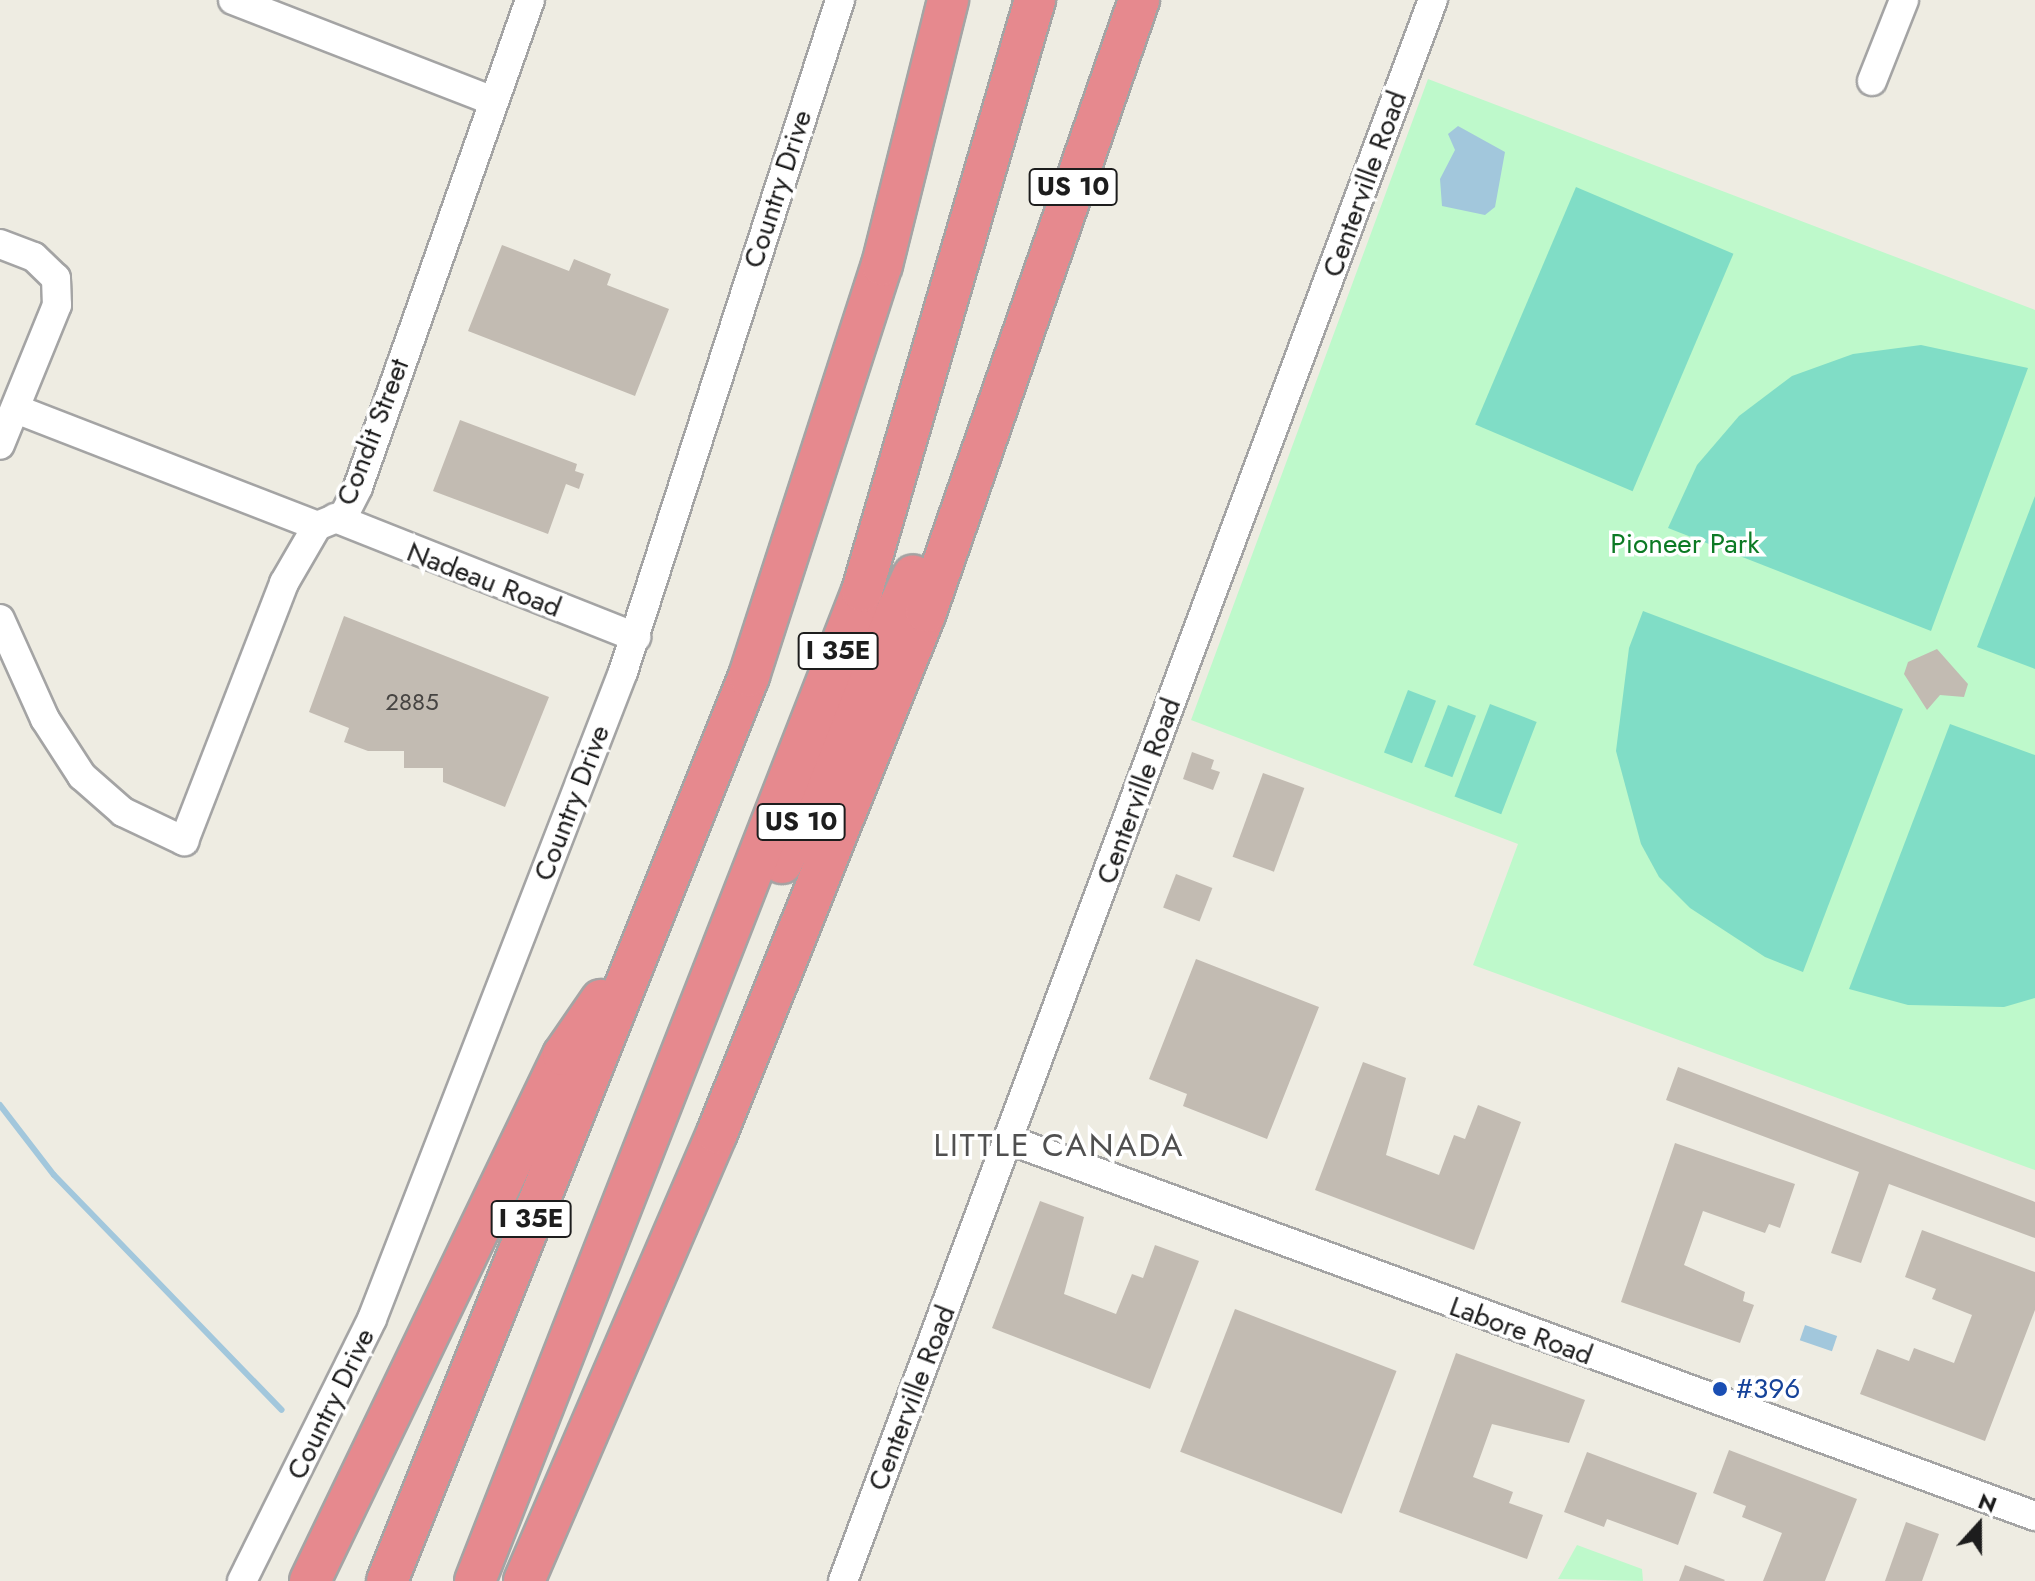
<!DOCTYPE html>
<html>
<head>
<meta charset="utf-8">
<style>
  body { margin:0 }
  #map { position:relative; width:2035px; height:1581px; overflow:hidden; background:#eeece2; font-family:Jost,sans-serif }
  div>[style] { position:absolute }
  .park>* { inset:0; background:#bef9cb }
  .pitch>* { inset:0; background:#80ddc6; transform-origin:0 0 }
  .water>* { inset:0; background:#a2c7dc; transform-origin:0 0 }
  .stream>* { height:6px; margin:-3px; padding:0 3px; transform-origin:3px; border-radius:3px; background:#a2c7dc }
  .building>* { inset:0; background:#c2bbb2; transform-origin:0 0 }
  .roads { filter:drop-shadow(2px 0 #a4a4a4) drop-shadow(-2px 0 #a4a4a4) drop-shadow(0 2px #a4a4a4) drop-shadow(0 -2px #a4a4a4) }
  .minor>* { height:28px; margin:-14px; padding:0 14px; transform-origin:14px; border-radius:14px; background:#fff }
  .highway>* { height:40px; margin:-20px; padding:0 20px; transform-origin:20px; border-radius:20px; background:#e6898e }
  .dots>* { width:22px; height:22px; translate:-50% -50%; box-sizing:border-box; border:4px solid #fff; border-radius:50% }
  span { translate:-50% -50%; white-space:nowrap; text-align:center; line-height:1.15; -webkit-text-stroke:7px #fff; paint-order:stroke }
  .number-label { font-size:24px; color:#464442 }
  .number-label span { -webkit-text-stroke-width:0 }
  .shield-label span { padding:2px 6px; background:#fff; border:2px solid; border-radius:6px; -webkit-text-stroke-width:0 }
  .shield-label { font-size:26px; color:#1d1d1d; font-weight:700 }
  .street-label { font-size:28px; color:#1d1d1d }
  .park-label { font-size:28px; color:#0c7a24 }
  .transit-label { font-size:28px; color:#164399 }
  .left { translate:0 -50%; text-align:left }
  .quarter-label { font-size:32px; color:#505050; letter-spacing:2px }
  .north { position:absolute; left:1939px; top:1485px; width:80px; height:80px; -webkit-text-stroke:6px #fff; paint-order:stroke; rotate:21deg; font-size:22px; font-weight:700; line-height:32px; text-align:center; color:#1d1d1d }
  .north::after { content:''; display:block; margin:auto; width:28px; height:36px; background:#1d1d1d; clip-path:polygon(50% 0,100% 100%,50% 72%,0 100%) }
</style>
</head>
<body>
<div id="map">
  <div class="park">
    <div style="clip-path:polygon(1428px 79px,2035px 310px,2035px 1170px,1473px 965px,1518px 844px,1191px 720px)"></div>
    <div style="clip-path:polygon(1577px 1545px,1642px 1569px,1643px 1581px,1558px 1579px)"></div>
  </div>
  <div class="pitch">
    <div style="left:1576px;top:187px;width:171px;height:258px;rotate:23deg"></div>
    <div style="clip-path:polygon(1921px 345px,2028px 368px,1931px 631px,1668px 528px,1697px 465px,1739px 416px,1792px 376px,1853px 354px)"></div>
    <div style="clip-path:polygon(2035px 496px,2035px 669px,1977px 647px)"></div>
    <div style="clip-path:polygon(1643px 611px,1903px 709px,1803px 972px,1765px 957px,1690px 908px,1659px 877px,1641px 844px,1616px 751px,1629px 648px)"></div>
    <div style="left:1408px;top:690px;width:30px;height:67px;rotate:21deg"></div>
    <div style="left:1490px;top:704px;width:50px;height:99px;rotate:21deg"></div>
    <div style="left:1448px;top:705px;width:30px;height:66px;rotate:21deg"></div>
    <div style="clip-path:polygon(1950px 724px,2035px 755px,2035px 998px,2004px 1007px,1908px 1005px,1849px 989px)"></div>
  </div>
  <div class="water">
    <div style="clip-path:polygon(1458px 126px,1505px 152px,1495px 207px,1485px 215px,1442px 206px,1440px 179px,1455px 150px,1448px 134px)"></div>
    <div style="left:1805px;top:1325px;width:34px;height:16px;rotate:19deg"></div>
  </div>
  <div class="stream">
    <div style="left:0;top:1105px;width:88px;rotate:52.4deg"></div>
    <div style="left:54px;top:1175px;width:327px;rotate:45.9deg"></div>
  </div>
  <div class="building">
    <div style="clip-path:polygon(502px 245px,569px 271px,574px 259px,611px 274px,607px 285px,669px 309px,635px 396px,468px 331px)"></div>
    <div style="clip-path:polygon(460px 420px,577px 464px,575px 471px,584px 474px,579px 489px,566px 484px,548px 534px,433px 491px)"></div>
    <div style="clip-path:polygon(344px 616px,549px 697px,505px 807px,443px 782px,443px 768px,404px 768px,404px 751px,368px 751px,344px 742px,349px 728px,309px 712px)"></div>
    <div style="clip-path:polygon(1937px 649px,1968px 684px,1964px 697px,1940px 695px,1927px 710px,1904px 674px,1908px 662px)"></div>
    <div style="clip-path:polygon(1192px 752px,1214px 760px,1211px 769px,1220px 772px,1213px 790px,1183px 779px)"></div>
    <div style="left:1263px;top:773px;width:44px;height:89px;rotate:20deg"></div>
    <div style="left:1176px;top:874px;width:39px;height:36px;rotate:21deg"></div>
    <div style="clip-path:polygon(1196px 959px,1319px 1007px,1267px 1139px,1183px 1106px,1187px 1094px,1149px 1079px)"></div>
    <div style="clip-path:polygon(1363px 1062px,1406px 1078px,1386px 1155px,1439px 1175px,1454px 1135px,1465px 1139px,1478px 1105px,1521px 1122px,1474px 1250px,1315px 1190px)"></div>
    <div style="clip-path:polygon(1678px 1067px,2035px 1202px,2035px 1238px,1889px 1184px,1861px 1263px,1831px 1253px,1859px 1172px,1666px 1100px)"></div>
    <div style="clip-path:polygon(1675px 1143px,1795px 1184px,1780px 1228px,1769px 1224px,1765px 1233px,1703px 1211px,1684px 1265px,1745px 1292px,1743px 1301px,1754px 1305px,1740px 1343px,1621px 1302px)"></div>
    <div style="clip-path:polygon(1040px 1201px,1084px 1217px,1064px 1294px,1116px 1314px,1132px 1274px,1143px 1278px,1155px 1245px,1199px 1261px,1150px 1389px,992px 1328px)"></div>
    <div style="clip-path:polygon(1922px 1230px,2035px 1272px,2035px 1310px,1985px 1441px,1860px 1394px,1877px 1349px,1909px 1361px,1914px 1348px,1954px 1363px,1972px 1315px,1932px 1299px,1936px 1289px,1905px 1277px)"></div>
    <div style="left:1235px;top:1309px;width:173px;height:153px;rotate:21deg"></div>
    <div style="clip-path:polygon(1456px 1353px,1585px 1400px,1569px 1443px,1492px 1424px,1473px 1477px,1513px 1492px,1509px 1503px,1543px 1515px,1527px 1559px,1399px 1512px)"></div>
    <div style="clip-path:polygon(1729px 1450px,1857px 1499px,1825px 1581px,1763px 1581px,1782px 1533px,1742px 1517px,1746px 1506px,1713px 1493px)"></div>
    <div style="clip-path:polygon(1587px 1452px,1697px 1493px,1678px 1545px,1607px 1519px,1604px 1527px,1564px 1512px)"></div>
    <div style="clip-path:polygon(1906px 1522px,1939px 1534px,1922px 1581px,1885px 1581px)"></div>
    <div style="clip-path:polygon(1685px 1565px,1725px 1580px,1724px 1581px,1679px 1581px)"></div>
  </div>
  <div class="roads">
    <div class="minor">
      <div style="left:233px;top:0;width:279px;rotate:21.2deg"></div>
      <div style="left:1872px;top:81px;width:87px;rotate:-68.4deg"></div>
      <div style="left:0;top:244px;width:36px;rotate:21deg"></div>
      <div style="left:34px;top:257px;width:30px;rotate:44deg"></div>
      <div style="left:56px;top:278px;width:27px;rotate:88deg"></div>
      <div style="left:57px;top:305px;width:151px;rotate:112.2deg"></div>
      <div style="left:16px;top:409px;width:323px;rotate:21.2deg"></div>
      <div style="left:335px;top:518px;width:324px;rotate:21.6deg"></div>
      <div style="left:0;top:619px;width:110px;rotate:65.8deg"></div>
      <div style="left:45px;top:719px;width:68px;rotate:57deg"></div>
      <div style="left:82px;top:776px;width:55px;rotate:41.3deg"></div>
      <div style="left:123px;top:812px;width:68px;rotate:25.4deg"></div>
      <div style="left:184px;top:841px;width:277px;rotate:-68.8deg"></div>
      <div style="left:284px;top:583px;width:66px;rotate:-59.9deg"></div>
      <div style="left:317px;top:526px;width:29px;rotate:-22deg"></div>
      <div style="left:344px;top:515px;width:31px;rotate:-63deg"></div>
      <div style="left:358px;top:487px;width:516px;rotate:-70.55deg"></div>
      <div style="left:1009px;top:1140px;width:1093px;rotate:20.13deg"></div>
      <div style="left:242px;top:1581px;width:292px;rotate:-63.6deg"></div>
      <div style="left:372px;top:1319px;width:694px;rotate:-68.8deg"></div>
      <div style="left:623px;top:672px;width:706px;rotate:-72.1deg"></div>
      <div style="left:843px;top:1581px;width:1688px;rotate:-69.54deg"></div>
    </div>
    <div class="highway">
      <div style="left:782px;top:863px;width:316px;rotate:-65.5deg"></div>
      <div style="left:310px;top:1581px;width:584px;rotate:-64.31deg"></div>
      <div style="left:563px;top:1055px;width:67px;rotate:-55.4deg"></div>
      <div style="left:387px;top:1581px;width:975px;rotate:-68.2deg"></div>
      <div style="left:749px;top:676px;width:432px;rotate:-72.1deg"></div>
      <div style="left:882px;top:265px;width:273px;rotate:-76deg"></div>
      <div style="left:475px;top:1581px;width:1063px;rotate:-68.65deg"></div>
      <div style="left:862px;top:591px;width:616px;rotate:-73.68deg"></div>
      <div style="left:524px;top:1581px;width:488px;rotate:-66.7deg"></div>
      <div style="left:717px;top:1133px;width:561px;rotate:-68.14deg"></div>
      <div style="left:926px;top:612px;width:648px;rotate:-70.81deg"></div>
    </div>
  </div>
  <div class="dots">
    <div style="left:1720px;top:1389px;background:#1a4fb4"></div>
  </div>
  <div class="number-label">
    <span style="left:412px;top:702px">2885</span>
  </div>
  <div class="shield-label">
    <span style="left:1073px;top:187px">US 10</span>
    <span style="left:838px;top:651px">I 35E</span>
    <span style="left:801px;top:822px">US 10</span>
    <span style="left:531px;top:1219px">I 35E</span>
  </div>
  <div class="street-label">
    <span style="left:1365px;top:184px;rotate:-70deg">Centerville Road</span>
    <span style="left:778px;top:189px;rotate:-72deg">Country Drive</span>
    <span style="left:373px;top:432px;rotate:-69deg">Condit Street</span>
    <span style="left:484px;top:580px;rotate:21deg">Nadeau Road</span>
    <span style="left:1139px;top:791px;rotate:-70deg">Centerville Road</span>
    <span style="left:572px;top:803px;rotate:-69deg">Country Drive</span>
    <span style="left:1521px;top:1331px;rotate:20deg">Labore Road</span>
    <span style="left:912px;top:1398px;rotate:-69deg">Centerville Road</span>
    <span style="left:331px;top:1404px;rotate:-64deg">Country Drive</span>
  </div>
  <div class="park-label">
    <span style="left:1685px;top:544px">Pioneer Park</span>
  </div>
  <div class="transit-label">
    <span class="left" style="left:1736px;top:1389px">#396</span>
  </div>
  <div class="quarter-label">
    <span style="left:1059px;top:1145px">LITTLE CANADA</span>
  </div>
  <div class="north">N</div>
</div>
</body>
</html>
